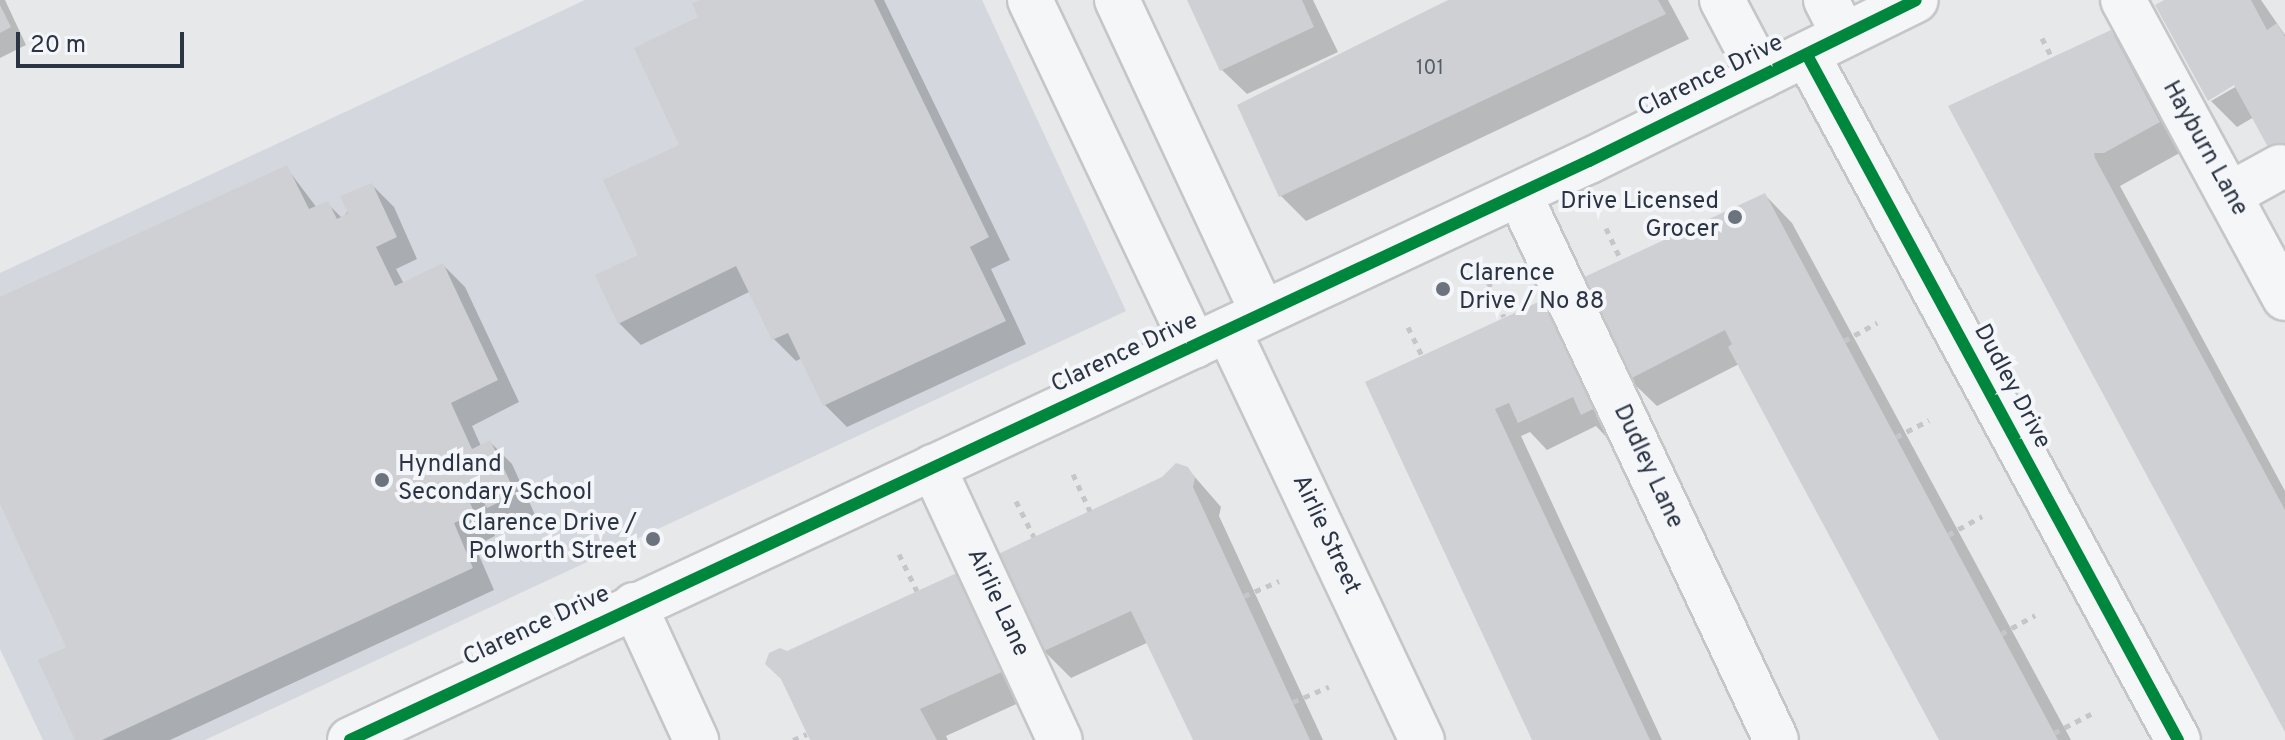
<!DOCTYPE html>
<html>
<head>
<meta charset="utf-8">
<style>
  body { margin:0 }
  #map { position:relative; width:2285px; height:740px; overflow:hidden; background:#e6e8ea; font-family:Overpass,sans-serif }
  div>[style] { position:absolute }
  .built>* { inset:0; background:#d4d7dd }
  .shadow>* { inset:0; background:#0003 }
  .building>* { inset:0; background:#ced0d3 }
  .path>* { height:5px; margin-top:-2.5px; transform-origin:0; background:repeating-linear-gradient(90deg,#c5c6ca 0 6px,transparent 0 12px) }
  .roads { filter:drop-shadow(2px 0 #c4c6c8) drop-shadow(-2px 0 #c4c6c8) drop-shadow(0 2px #c4c6c8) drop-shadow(0 -2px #c4c6c8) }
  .minor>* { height:44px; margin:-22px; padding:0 22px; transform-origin:22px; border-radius:22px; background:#f5f6f7 }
  .cycleway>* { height:12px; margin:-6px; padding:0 6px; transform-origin:6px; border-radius:6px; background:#00873e }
  .dots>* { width:22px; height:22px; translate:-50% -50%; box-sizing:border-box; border:4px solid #f4f6f9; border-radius:50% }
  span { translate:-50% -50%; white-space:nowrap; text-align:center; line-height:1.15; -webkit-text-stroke:8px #f4f6f9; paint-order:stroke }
  .number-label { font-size:20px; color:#545c69 }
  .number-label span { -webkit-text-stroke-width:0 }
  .street-label { font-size:24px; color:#2b3445 }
  .poi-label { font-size:24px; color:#2b3445 }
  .right { translate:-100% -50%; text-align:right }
  .left { translate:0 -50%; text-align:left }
  .scale { position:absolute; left:16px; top:32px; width:168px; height:36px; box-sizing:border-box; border:4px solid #2b3445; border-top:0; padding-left:10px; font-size:24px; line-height:28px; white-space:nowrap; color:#2b3445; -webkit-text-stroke:6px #f4f6f9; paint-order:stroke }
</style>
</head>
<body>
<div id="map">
  <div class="built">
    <div style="clip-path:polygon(585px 0,982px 0,1126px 311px,205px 740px,43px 740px,0 649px,0 273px)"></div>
  </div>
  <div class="shadow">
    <div style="clip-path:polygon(0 0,5px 0,26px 45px,0 58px)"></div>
    <div style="clip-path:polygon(705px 0,884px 0,1010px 260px,991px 269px,1026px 344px,847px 427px,825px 405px,802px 358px,796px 361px,774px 339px,749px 292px,641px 345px,619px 323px,682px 146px)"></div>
    <div style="clip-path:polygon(1189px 0,1313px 0,1338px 52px,1247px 94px,1222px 70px)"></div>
    <div style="clip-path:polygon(1454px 0,1668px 0,1689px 39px,1306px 221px,1281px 196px,1239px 106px)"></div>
    <div style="clip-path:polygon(2168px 0,2261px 0,2285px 35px,2285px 166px,2254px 117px,2237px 127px,2211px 101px,2237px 86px)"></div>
    <div style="clip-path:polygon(2111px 32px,2138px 59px,2185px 150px,2120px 186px,2285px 491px,2285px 727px,2005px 206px)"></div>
    <div style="clip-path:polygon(286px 167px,317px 208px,327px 203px,342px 218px,372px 185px,394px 207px,417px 259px,396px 269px,404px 284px,443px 265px,465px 287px,519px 402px,472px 426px,481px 446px,490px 442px,512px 464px,536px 517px,510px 529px,496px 514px,487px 519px,495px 536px,475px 546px,494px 590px,170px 740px,78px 740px,69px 648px,0 499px,0 299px)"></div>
    <div style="clip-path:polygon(1765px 195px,1792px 223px,2071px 740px,1943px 740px,1739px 364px,1657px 406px,1629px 379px)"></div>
    <div style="clip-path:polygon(1546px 300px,1623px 435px,1610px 441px,1596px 426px,1547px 450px,1530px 432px,1521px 436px,1662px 740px,1535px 740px,1367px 383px)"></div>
    <div style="clip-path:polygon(1187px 468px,1221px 507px,1219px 516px,1323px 740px,1196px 740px,1151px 641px,1071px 678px,1044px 651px)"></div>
    <div style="clip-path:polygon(958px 574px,1032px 697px,946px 736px,948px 740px,812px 740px)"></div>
  </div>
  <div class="building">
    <div style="clip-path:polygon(700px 0,874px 0,989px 237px,970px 247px,1006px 321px,823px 406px,788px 333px,772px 340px,736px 266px,618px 324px,595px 275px,638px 255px,603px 180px,679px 145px,634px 48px,698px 17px,692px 3px)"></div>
    <div style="clip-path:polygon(1187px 0,1302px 0,1314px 27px,1220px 71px)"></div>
    <div style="clip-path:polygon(1448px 0,1658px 0,1666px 14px,1279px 197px,1237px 105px)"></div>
    <div style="clip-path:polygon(2164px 0,2251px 0,2267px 30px,2277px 23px,2285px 37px,2285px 152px,2274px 158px,2234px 85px,2208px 101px,2155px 5px)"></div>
    <div style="clip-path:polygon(0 5px,11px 27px,0 33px)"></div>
    <div style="clip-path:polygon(2111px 30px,2160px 122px,2104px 153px,2094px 153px,2095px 158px,2285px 510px,2285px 732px,1948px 106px)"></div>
    <div style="clip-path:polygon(287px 165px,309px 209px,328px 201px,337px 219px,348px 213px,340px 196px,372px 183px,397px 237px,376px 247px,395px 286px,443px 263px,498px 380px,451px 403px,472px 449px,490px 440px,516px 494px,487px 508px,477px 491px,467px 496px,475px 514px,454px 523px,473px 568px,102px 740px,75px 740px,38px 660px,66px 647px,0 504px,0 297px)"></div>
    <div style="clip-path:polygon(1765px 193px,2058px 740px,1939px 740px,1728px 347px,1732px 344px,1725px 330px,1628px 380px,1580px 279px)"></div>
    <div style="clip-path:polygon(1547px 298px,1597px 407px,1581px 415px,1573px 397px,1518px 423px,1509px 403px,1495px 409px,1650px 740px,1532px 740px,1365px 382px)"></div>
    <div style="clip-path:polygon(1176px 463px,1188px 467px,1195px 478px,1193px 487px,1310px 740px,1193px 740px,1131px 611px,1042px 652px,996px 555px,1162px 477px)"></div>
    <div style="clip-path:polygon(959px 572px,1006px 670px,920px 709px,937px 740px,810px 740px,781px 679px,765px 664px,769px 653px,780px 648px,787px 651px)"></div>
  </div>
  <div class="path">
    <div style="left:2042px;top:38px;width:22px;rotate:63deg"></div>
    <div style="left:1606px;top:228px;width:35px;rotate:65deg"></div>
    <div style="left:1488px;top:281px;width:39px;rotate:66deg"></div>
    <div style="left:1408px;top:327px;width:32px;rotate:64deg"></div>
    <div style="left:1844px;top:341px;width:38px;rotate:-29deg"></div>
    <div style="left:1896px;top:437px;width:37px;rotate:-27deg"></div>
    <div style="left:1073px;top:474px;width:41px;rotate:65.3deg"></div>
    <div style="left:1016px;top:501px;width:40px;rotate:63.4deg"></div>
    <div style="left:1948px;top:535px;width:39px;rotate:-29deg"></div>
    <div style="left:899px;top:554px;width:41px;rotate:64.1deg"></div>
    <div style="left:1244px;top:596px;width:38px;rotate:-23deg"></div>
    <div style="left:2001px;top:634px;width:39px;rotate:-29deg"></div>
    <div style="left:1293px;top:702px;width:39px;rotate:-23deg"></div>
    <div style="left:2054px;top:733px;width:42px;rotate:-27.2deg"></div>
    <div style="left:793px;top:740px;width:15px;rotate:-23deg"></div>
  </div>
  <div class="roads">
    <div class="minor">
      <div style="left:1030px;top:0;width:383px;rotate:64.6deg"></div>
      <div style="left:1117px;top:0;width:345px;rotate:65deg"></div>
      <div style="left:1722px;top:0;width:86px;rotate:62.2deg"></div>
      <div style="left:1826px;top:0;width:39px;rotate:63deg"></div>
      <div style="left:2123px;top:0;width:339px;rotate:61.5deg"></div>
      <div style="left:1807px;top:55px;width:779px;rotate:61.56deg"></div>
      <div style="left:1519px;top:194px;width:603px;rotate:64.79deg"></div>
      <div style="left:2229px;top:195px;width:58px;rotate:-28.8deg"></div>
      <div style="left:1228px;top:330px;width:454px;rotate:64.7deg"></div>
      <div style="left:933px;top:467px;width:301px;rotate:65.1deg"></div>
      <div style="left:634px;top:605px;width:149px;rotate:65.3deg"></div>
      <div style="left:350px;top:740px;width:1368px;rotate:-25.05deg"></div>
      <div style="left:1589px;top:161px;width:364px;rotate:-26.2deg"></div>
    </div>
  </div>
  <div class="cycleway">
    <div style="left:1807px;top:55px;width:779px;rotate:61.56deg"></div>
    <div style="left:350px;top:740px;width:1368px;rotate:-25.05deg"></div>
    <div style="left:1589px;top:161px;width:364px;rotate:-26.2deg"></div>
  </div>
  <div class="dots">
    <div style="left:1735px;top:217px;background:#6c737f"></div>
    <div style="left:1443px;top:289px;background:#6c737f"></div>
    <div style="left:382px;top:480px;background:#6c737f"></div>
    <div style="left:653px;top:539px;background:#6c737f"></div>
  </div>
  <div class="number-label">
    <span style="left:1430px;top:69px">101</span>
  </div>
  <div class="street-label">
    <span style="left:1711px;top:77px;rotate:-26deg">Clarence Drive</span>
    <span style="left:2204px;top:149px;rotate:61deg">Hayburn Lane</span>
    <span style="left:1125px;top:354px;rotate:-25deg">Clarence Drive</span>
    <span style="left:2011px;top:387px;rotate:62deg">Dudley Drive</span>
    <span style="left:1647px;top:467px;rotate:65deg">Dudley Lane</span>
    <span style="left:1325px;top:535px;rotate:65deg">Airlie Street</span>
    <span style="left:997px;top:603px;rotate:65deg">Airlie Lane</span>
    <span style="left:537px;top:627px;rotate:-25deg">Clarence Drive</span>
  </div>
  <div class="poi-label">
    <span class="right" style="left:1719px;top:217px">Drive Licensed<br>Grocer</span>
    <span class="left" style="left:1459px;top:289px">Clarence<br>Drive / No 88</span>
    <span class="left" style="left:398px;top:480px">Hyndland<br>Secondary School</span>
    <span class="right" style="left:637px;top:539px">Clarence Drive /<br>Polworth Street</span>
  </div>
  <div class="scale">20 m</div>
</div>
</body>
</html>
